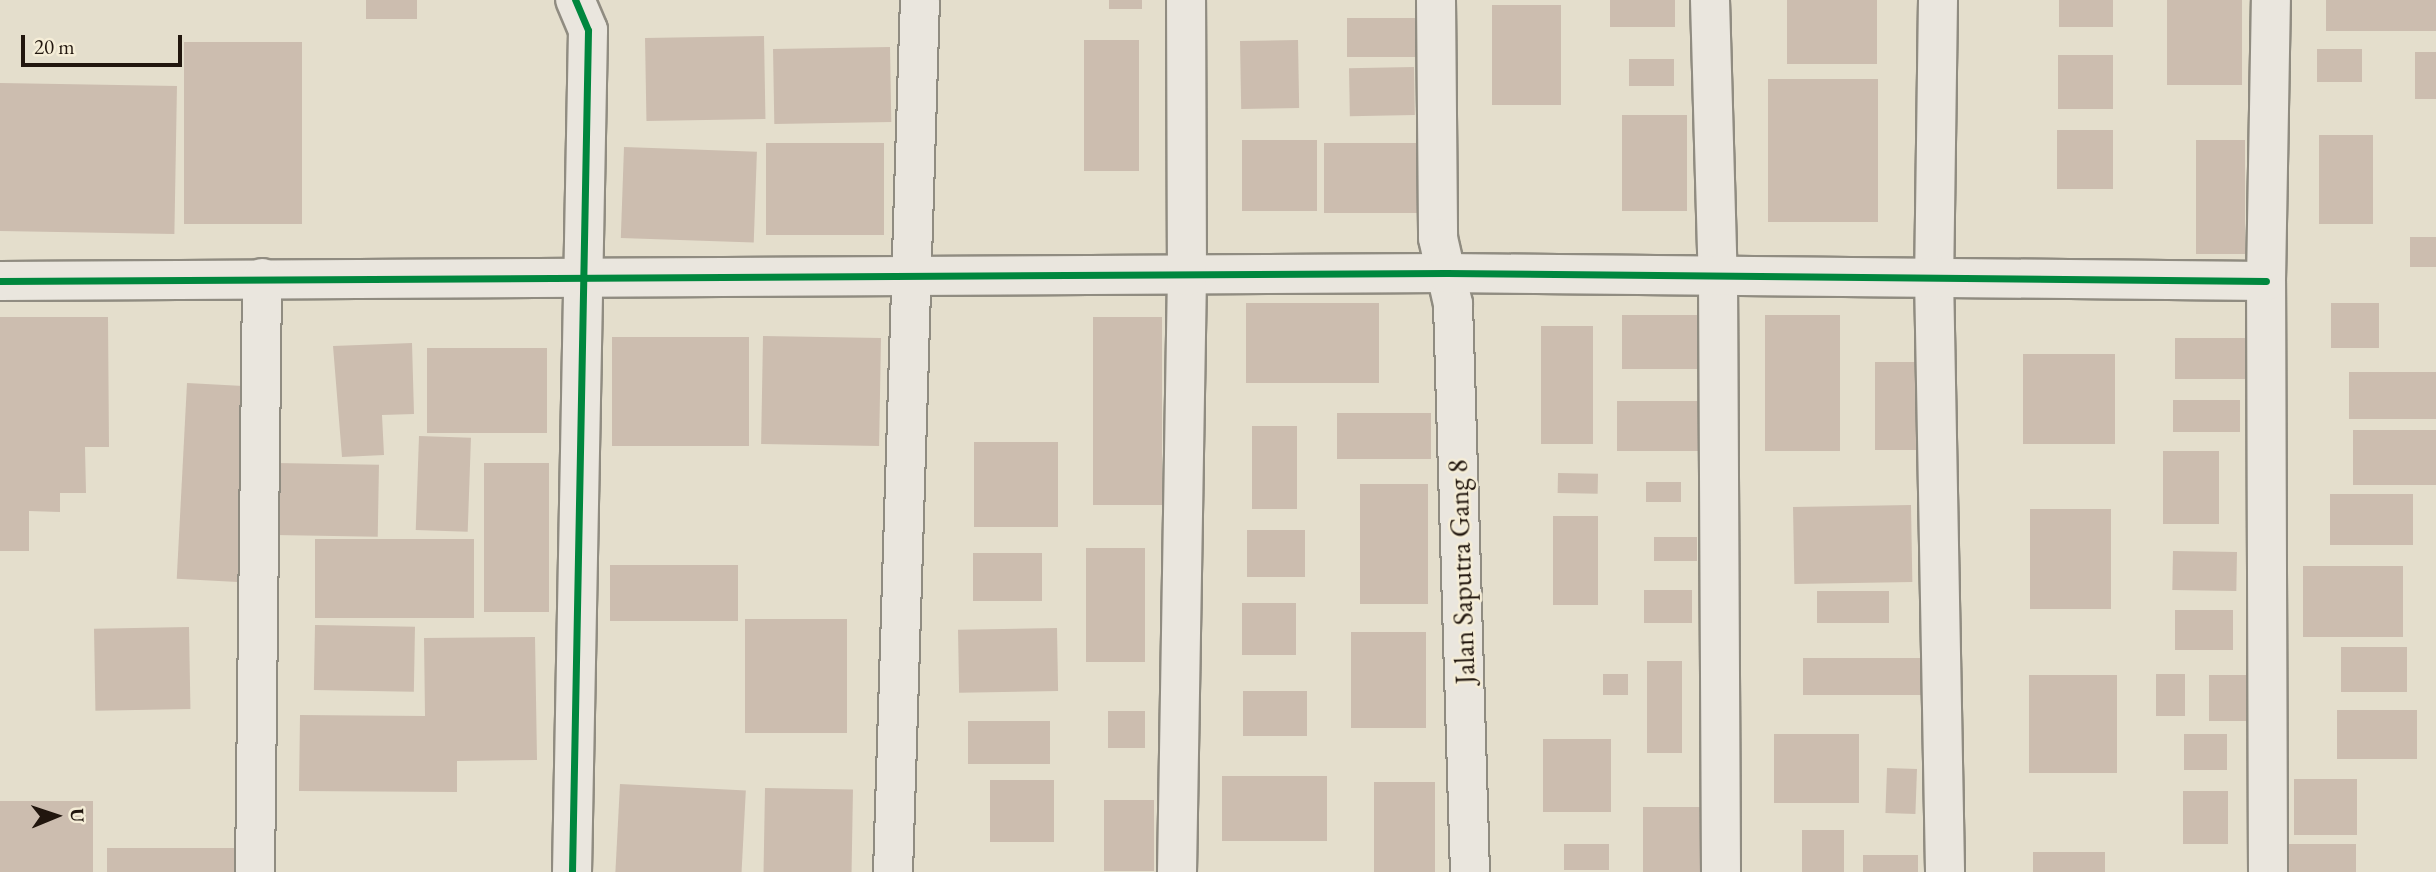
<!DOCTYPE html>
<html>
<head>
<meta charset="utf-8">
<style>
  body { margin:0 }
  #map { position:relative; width:2436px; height:872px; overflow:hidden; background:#e4decc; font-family:"EB Garamond",serif }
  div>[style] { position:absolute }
  .building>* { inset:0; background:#ccbdaf; transform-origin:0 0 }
  .roads { filter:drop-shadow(2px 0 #908c81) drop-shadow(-2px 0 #908c81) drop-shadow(0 2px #908c81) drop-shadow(0 -2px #908c81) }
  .minor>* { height:38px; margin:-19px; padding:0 19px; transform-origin:19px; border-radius:19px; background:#eae6de }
  .cycleway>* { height:7px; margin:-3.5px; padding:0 3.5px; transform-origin:3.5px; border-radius:3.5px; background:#00873e }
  span { translate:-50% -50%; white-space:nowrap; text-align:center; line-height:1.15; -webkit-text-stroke:5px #f5edd7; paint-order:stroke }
  .street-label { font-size:28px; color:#21160e }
  .north { position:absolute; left:21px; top:781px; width:70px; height:70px; -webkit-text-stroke:5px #f5edd7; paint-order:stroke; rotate:88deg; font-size:19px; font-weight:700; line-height:28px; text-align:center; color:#21160e }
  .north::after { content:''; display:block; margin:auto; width:24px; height:32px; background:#21160e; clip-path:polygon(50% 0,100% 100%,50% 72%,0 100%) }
  .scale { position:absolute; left:21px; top:35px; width:161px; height:32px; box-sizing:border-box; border:4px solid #21160e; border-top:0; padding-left:9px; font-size:21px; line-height:24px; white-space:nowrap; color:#21160e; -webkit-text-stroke:5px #f5edd7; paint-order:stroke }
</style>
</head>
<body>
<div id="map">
  <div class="building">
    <div style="left:366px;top:0;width:51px;height:19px"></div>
    <div style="left:1109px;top:0;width:33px;height:9px"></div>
    <div style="left:1610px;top:0;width:65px;height:27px"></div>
    <div style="left:1787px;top:0;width:90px;height:64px"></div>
    <div style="left:2059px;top:0;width:54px;height:27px"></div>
    <div style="left:2167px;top:0;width:75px;height:85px"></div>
    <div style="left:2326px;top:0;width:110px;height:31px"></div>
    <div style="left:1492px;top:5px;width:69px;height:100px"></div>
    <div style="left:1347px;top:18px;width:71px;height:39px"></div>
    <div style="left:764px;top:36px;width:83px;height:119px;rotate:89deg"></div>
    <div style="left:1139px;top:40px;width:131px;height:55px;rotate:90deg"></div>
    <div style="left:1298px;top:40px;width:68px;height:58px;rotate:89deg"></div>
    <div style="left:184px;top:42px;width:118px;height:182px"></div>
    <div style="left:890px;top:47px;width:75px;height:117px;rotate:89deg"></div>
    <div style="left:2317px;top:49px;width:45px;height:33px"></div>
    <div style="left:2415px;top:52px;width:21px;height:47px"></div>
    <div style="left:2058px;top:55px;width:55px;height:54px"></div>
    <div style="left:1674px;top:59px;width:27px;height:45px;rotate:90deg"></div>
    <div style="left:1414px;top:67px;width:48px;height:65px;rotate:89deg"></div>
    <div style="left:1768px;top:79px;width:110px;height:143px"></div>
    <div style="left:0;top:83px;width:177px;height:148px;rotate:1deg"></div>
    <div style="left:1622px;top:115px;width:65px;height:96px"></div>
    <div style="left:2057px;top:130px;width:56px;height:59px"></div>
    <div style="left:2319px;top:135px;width:54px;height:89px"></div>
    <div style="left:1242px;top:140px;width:75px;height:71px"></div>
    <div style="left:2196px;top:140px;width:49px;height:114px"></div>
    <div style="left:766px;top:143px;width:118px;height:92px"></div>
    <div style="left:1324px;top:143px;width:96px;height:70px"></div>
    <div style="left:624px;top:147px;width:133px;height:91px;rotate:2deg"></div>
    <div style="left:2410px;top:237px;width:26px;height:30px"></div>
    <div style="left:1379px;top:303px;width:80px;height:133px;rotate:90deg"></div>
    <div style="left:2331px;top:303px;width:48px;height:45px"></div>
    <div style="left:1622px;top:315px;width:89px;height:54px"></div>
    <div style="left:1765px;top:315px;width:75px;height:136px"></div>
    <div style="clip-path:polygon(0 317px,108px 317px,109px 447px,85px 447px,86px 493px,60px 493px,60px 512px,29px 511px,29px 551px,0 551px)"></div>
    <div style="left:1162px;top:317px;width:188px;height:69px;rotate:90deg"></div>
    <div style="left:1541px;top:326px;width:52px;height:118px"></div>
    <div style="left:763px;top:336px;width:118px;height:108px;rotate:1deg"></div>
    <div style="left:612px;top:337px;width:137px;height:109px"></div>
    <div style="left:2260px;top:338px;width:41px;height:85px;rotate:90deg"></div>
    <div style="clip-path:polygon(412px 343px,414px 414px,382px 415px,384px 455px,342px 457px,333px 346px)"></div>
    <div style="left:427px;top:348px;width:120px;height:85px"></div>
    <div style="left:2115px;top:354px;width:90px;height:92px;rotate:90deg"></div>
    <div style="left:1875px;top:362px;width:49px;height:88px"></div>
    <div style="left:2349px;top:372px;width:87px;height:47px"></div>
    <div style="left:187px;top:383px;width:61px;height:196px;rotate:3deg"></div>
    <div style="left:2173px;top:400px;width:67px;height:32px"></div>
    <div style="left:1711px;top:401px;width:50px;height:94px;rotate:90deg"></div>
    <div style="left:1337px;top:413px;width:94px;height:46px"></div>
    <div style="left:1297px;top:426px;width:83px;height:45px;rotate:90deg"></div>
    <div style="left:2353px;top:430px;width:83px;height:55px"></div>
    <div style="left:419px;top:436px;width:52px;height:94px;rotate:2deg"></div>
    <div style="left:1058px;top:442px;width:85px;height:84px;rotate:90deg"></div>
    <div style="left:2163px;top:451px;width:56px;height:73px"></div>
    <div style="left:276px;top:463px;width:103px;height:72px;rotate:1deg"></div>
    <div style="left:484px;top:463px;width:65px;height:149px"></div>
    <div style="left:1558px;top:473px;width:40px;height:20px;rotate:1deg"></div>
    <div style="left:1681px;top:482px;width:20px;height:35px;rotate:90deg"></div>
    <div style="left:1428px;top:484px;width:120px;height:68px;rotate:90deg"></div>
    <div style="left:2330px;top:494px;width:83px;height:51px"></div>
    <div style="left:1911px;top:505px;width:77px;height:118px;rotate:89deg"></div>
    <div style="left:2030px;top:509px;width:81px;height:100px"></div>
    <div style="left:1598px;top:516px;width:89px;height:45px;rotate:90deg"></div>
    <div style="left:1247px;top:530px;width:58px;height:47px"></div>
    <div style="left:1654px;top:537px;width:43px;height:24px"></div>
    <div style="left:315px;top:539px;width:159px;height:79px"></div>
    <div style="left:1086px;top:548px;width:59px;height:114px"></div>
    <div style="left:2173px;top:551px;width:64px;height:39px;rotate:1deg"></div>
    <div style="left:973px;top:553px;width:69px;height:48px"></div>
    <div style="left:610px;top:565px;width:128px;height:56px"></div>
    <div style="left:2303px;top:566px;width:100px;height:71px"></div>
    <div style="left:1692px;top:590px;width:33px;height:48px;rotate:90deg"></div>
    <div style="left:1817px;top:591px;width:72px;height:32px"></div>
    <div style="left:1242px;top:603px;width:54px;height:52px"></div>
    <div style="left:2175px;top:610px;width:58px;height:40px"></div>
    <div style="left:745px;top:619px;width:102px;height:114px"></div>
    <div style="left:315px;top:625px;width:100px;height:65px;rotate:1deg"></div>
    <div style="left:189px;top:627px;width:82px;height:95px;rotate:89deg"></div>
    <div style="left:1057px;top:628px;width:63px;height:99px;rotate:89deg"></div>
    <div style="left:1351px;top:632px;width:75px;height:96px"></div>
    <div style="clip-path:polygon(535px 637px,537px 760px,457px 761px,457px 792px,299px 791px,300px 715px,425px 716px,424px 638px)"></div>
    <div style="left:2341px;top:647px;width:66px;height:45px"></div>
    <div style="left:1803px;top:658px;width:123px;height:37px"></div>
    <div style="left:1647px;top:661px;width:35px;height:92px"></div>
    <div style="left:1603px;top:674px;width:25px;height:21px"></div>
    <div style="left:2156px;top:674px;width:29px;height:42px"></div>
    <div style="left:2029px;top:675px;width:88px;height:98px"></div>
    <div style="left:2209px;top:675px;width:41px;height:46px"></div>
    <div style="left:1243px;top:691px;width:64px;height:45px"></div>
    <div style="left:2337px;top:710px;width:80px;height:49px"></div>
    <div style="left:1108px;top:711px;width:37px;height:37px"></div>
    <div style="left:1050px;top:721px;width:43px;height:82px;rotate:90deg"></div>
    <div style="left:1774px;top:734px;width:85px;height:69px"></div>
    <div style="left:2184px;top:734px;width:43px;height:36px"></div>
    <div style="left:1543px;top:739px;width:68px;height:73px"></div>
    <div style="left:1887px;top:768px;width:30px;height:45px;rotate:2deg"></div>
    <div style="left:1327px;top:776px;width:65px;height:105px;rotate:90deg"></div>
    <div style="left:2294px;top:779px;width:63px;height:56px"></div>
    <div style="left:990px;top:780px;width:64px;height:62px"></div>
    <div style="left:1435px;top:782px;width:90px;height:61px;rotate:90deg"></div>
    <div style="left:620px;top:784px;width:126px;height:88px;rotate:3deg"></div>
    <div style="left:765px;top:788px;width:88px;height:84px;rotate:1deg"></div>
    <div style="left:2183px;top:791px;width:45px;height:53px"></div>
    <div style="left:1104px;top:800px;width:50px;height:71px"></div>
    <div style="left:0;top:801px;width:93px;height:71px"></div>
    <div style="left:1643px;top:807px;width:57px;height:65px"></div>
    <div style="left:1802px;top:830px;width:42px;height:42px"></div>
    <div style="left:1564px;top:844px;width:45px;height:26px"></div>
    <div style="left:2284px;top:844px;width:72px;height:28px"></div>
    <div style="left:234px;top:848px;width:24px;height:127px;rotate:90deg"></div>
    <div style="left:2033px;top:852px;width:72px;height:20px"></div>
    <div style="left:1918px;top:855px;width:17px;height:55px;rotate:90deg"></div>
  </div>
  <div class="roads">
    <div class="minor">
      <div style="left:1436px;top:0;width:238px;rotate:89.5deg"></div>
      <div style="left:1438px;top:238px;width:68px;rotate:77.2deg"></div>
      <div style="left:1453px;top:304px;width:568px;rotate:88.29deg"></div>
      <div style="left:1710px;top:0;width:278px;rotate:88.4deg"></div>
      <div style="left:1718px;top:278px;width:594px;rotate:89.71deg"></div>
      <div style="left:1938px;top:0;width:275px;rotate:90.8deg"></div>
      <div style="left:1934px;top:275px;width:597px;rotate:88.94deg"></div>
      <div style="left:0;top:281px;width:1446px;rotate:-0.32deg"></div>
      <div style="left:1446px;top:273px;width:820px;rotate:0.56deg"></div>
      <div style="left:255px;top:872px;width:594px;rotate:-89.32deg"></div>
      <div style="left:572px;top:872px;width:842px;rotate:-88.91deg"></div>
      <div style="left:588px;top:30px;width:33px;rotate:-113deg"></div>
      <div style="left:893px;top:872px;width:872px;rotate:-88.23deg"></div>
      <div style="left:1177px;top:872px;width:596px;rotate:-89.04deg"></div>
      <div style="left:1187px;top:276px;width:276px;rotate:-90.2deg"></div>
      <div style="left:2268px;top:872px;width:591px;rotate:-90.19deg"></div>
      <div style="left:2266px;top:281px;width:281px;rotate:-89deg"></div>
    </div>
  </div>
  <div class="cycleway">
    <div style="left:0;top:281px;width:1446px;rotate:-0.32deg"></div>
    <div style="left:1446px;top:273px;width:820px;rotate:0.56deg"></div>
    <div style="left:572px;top:872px;width:842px;rotate:-88.91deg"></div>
    <div style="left:588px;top:30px;width:33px;rotate:-113deg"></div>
  </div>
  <div class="street-label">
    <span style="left:1461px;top:572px;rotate:-92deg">Jalan Saputra Gang 8</span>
  </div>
  <div class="north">U</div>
  <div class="scale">20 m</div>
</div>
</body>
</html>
